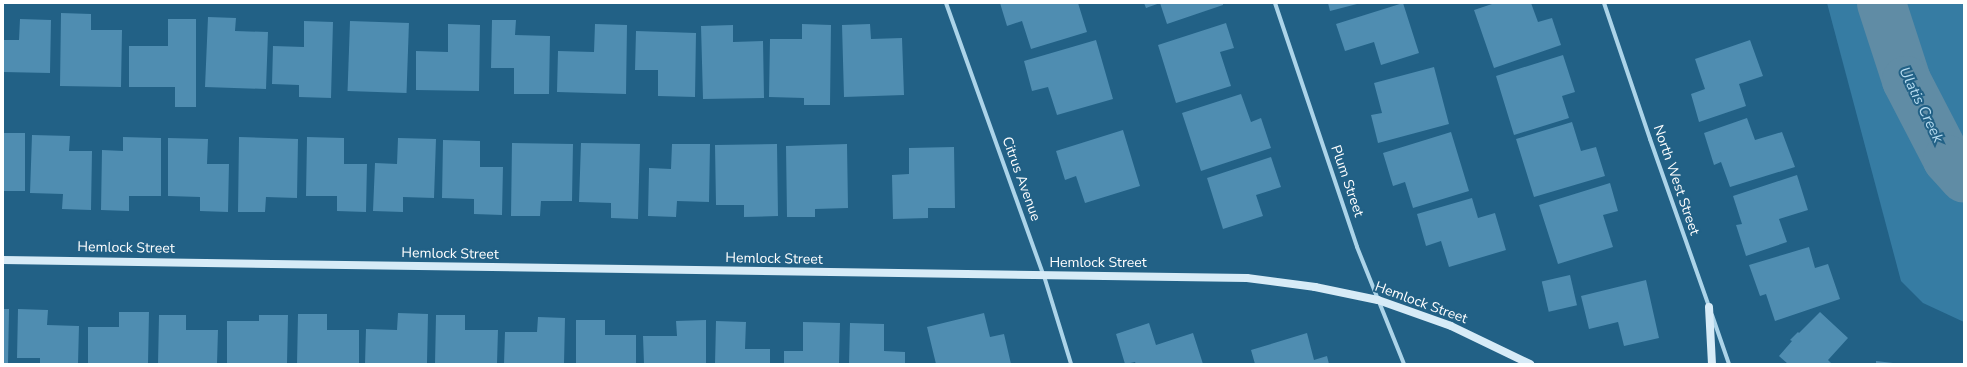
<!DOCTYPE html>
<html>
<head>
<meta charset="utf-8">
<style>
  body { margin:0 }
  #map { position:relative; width:1967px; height:367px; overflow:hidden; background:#226186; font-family:"Nunito Sans",sans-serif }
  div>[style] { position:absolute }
  .green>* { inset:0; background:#367ca3 }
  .river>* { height:49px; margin:-24.5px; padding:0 24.5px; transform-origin:24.5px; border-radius:24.5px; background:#608ca5 }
  .building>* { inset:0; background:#4f8db1; transform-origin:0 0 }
  .street>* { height:4px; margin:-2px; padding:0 2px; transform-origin:2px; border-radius:2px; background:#acd4e9 }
  .secondary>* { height:8px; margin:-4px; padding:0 4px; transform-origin:4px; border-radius:4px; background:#d7ebf7 }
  span { translate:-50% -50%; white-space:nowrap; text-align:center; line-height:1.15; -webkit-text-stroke:4px #226186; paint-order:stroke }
  .street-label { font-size:14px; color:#fff }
  .water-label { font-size:15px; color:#b8ddf1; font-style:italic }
  .frame { position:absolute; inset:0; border:4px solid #fff; pointer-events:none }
</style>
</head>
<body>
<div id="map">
  <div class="green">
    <div style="clip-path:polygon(1827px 3px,1964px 3px,1964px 322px,1923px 303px,1901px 281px)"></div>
  </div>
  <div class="river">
    <div style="left:1881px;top:3px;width:81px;rotate:72deg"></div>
    <div style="left:1906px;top:80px;width:89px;rotate:62.6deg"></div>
    <div style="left:1947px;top:159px;width:25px;rotate:48deg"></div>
  </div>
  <div class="building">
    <div style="clip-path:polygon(1000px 3px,1078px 3px,1087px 32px,1031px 49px,1022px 21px,1007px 26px)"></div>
    <div style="clip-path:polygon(1144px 3px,1223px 3px,1223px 5px,1167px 24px,1160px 3px,1146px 8px)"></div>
    <div style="clip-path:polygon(1328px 3px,1357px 3px,1357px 4px,1330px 11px)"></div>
    <div style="clip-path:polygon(1403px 3px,1419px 53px,1381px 65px,1374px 42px,1345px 51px,1336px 24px)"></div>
    <div style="clip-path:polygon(1495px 3px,1531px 3px,1538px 22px,1552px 18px,1561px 45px,1494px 68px,1474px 10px)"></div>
    <div style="clip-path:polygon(61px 13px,91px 14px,91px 30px,122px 30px,121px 87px,60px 86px)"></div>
    <div style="clip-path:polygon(208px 17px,236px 18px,235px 31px,268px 32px,266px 89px,205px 87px)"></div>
    <div style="clip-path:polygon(20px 19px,51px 20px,50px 73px,3px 72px,3px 40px,19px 40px)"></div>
    <div style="clip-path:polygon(168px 19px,196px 19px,196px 107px,175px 107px,175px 87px,129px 87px,129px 46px,168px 46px)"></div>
    <div style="clip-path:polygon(492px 20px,516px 20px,515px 35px,550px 36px,549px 94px,514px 94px,514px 68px,491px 68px)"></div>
    <div style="clip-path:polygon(304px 21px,333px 22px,331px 98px,299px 97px,299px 85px,272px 84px,273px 46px,304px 47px)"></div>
    <div style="left:350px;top:21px;width:59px;height:70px;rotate:2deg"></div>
    <div style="clip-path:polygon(1226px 23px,1234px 48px,1220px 52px,1231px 86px,1176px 103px,1158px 45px)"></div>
    <div style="clip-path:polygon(448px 24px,480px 25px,479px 91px,416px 90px,416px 51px,448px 52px)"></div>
    <div style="clip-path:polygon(595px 24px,627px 25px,626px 94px,557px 92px,558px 51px,594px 52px)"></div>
    <div style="clip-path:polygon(802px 24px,831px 25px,830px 105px,804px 105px,804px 98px,769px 97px,770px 39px,802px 39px)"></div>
    <div style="clip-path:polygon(870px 24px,871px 39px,902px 38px,904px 95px,844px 97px,842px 25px)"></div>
    <div style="clip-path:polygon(733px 25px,733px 42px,763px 41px,764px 98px,703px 99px,701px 26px)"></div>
    <div style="clip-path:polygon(636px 31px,696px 33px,695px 97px,658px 96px,658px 70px,635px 70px)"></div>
    <div style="clip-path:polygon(1096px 40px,1113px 99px,1057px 115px,1048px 87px,1032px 91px,1024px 61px)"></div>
    <div style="clip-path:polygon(1750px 40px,1763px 76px,1739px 84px,1746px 106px,1699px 122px,1691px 94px,1705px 89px,1695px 59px)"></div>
    <div style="clip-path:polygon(1563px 55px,1575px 92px,1562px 96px,1569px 118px,1514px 135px,1496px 76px)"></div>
    <div style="clip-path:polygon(1434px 67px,1449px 124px,1378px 143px,1371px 115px,1382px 113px,1374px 83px)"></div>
    <div style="clip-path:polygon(1241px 94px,1251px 122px,1261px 118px,1271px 148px,1201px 171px,1182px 113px)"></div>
    <div style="clip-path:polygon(1747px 118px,1755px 140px,1782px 132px,1795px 167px,1730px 187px,1721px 162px,1714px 165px,1704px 133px)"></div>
    <div style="clip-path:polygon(1572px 122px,1581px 151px,1596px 147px,1605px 176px,1534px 197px,1516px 139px)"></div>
    <div style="clip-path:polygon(1123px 130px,1140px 186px,1085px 203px,1076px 176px,1065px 180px,1056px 151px)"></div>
    <div style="clip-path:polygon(1451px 132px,1469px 191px,1413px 208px,1405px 182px,1393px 186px,1383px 153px)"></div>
    <div style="left:3px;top:133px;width:22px;height:58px"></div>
    <div style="clip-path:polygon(32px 135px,70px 136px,69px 151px,92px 151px,91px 210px,62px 209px,63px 194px,30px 193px)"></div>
    <div style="clip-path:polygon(123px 137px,161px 138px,161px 196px,129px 196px,129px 211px,101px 210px,102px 150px,123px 151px)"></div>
    <div style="clip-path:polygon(239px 137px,298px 139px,297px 198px,266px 197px,265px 212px,238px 212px)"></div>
    <div style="clip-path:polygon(307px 137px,344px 138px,344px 164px,367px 164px,366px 212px,337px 211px,337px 196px,306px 196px)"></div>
    <div style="clip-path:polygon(168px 138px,208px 139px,207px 164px,229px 164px,228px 212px,200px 211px,200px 197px,168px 196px)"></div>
    <div style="clip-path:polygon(398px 138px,436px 139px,434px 198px,403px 197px,403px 212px,373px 211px,375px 163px,397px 164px)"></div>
    <div style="clip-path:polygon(443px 140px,480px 141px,480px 167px,503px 167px,502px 215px,474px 214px,474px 199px,442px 198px)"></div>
    <div style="clip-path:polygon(512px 143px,573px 144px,572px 201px,541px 201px,540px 216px,511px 216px)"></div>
    <div style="clip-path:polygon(581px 143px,640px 144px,638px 219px,611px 218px,611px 203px,579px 202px)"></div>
    <div style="clip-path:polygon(672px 144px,710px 144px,709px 202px,677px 201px,676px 217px,648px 216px,649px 168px,671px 169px)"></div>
    <div style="clip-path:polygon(777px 144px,778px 216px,744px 217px,744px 205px,716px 205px,715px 145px)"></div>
    <div style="clip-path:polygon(847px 144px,848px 208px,815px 209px,815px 217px,787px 217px,786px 146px)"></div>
    <div style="clip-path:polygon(954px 147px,955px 208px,928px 208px,928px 218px,893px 219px,892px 175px,909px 174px,909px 148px)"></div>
    <div style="clip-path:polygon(1271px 157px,1281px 187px,1256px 195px,1263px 216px,1223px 229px,1207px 178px)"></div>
    <div style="clip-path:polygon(1797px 175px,1808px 210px,1779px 219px,1787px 242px,1746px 256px,1736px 225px,1742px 224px,1733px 196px)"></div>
    <div style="clip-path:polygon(1610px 183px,1618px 211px,1603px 215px,1613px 247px,1558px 264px,1539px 205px)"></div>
    <div style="clip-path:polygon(1472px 198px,1478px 218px,1495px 213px,1506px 250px,1449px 267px,1441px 241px,1426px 246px,1417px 214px)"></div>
    <div style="clip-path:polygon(1809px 247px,1815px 268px,1828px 264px,1840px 299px,1775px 321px,1766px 294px,1760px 296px,1749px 265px)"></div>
    <div style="left:1570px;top:275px;width:31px;height:29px;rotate:77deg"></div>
    <div style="clip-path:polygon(1646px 280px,1659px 338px,1624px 346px,1618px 322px,1589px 329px,1581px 296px)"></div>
    <div style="clip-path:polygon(3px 309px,9px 309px,8px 364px,3px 364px)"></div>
    <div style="clip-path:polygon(18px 309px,48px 310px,47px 325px,79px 326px,78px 364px,40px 364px,40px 358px,17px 358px)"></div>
    <div style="clip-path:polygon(119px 312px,149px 312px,148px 364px,88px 364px,88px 327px,119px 327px)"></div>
    <div style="clip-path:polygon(1820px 312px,1848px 338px,1828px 360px,1832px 364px,1788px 364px,1779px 356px,1792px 341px,1790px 340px,1798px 332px,1799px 333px)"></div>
    <div style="clip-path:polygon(398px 313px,428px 314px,427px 363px,365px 364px,366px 329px,397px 330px)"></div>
    <div style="clip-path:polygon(984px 313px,990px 337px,1004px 334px,1011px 364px,936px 364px,927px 327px)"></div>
    <div style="clip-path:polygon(298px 314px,327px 314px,327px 330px,359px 330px,359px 364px,297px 364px)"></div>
    <div style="clip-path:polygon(159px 315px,186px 315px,186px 330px,218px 330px,217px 364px,158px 364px)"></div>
    <div style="clip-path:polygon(259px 315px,288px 315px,287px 364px,227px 364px,227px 321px,259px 321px)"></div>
    <div style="clip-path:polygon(436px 315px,465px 315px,465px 330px,498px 330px,497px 364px,435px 364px)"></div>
    <div style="clip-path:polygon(538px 317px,565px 318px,564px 364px,504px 364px,505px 332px,537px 332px)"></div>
    <div style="clip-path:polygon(576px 320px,605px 320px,605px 335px,636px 335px,636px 364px,576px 364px)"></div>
    <div style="clip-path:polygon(706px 320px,706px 364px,644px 364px,643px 336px,677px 336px,676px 321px)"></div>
    <div style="clip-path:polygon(716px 321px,746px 322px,745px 349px,770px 349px,770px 364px,715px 364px)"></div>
    <div style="clip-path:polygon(803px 322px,840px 323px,839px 364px,784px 364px,784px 351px,803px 351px)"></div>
    <div style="clip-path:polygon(850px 323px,884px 324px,884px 351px,905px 352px,905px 364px,849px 364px)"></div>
    <div style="clip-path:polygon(1149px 323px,1156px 345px,1193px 333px,1203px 364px,1136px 364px,1135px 362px,1125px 364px,1116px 334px)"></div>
    <div style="clip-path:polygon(1307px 333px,1314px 360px,1327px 356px,1329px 364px,1255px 364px,1251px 350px)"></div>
    <div style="clip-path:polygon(1876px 361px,1893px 363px,1893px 364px,1876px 364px)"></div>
  </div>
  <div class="street">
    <div style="left:946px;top:3px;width:290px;rotate:70.3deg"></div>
    <div style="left:1044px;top:276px;width:92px;rotate:72.9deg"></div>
    <div style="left:1275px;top:3px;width:257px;rotate:71.4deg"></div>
    <div style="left:1357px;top:247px;width:126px;rotate:68.1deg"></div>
    <div style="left:1604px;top:3px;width:144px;rotate:71.3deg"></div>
    <div style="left:1650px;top:139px;width:178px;rotate:70.6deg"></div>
    <div style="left:1712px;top:315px;width:52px;rotate:70.9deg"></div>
  </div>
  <div class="secondary">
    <div style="left:3px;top:260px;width:1244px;rotate:0.83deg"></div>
    <div style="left:1247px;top:278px;width:69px;rotate:7.5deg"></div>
    <div style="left:1315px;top:287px;width:64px;rotate:11.7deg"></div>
    <div style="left:1378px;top:300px;width:77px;rotate:19.6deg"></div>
    <div style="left:1451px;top:326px;width:88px;rotate:25.7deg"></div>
    <div style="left:1709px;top:307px;width:57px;rotate:87deg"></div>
  </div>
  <div class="street-label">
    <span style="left:1021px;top:179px;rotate:70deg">Citrus Avenue</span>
    <span style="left:1676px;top:180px;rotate:71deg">North West Street</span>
    <span style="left:1347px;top:181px;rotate:71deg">Plum Street</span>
    <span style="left:126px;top:248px;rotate:1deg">Hemlock Street</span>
    <span style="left:450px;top:254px;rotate:1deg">Hemlock Street</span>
    <span style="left:774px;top:259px;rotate:1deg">Hemlock Street</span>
    <span style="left:1098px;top:263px">Hemlock Street</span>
    <span style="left:1421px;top:303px;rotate:20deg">Hemlock Street</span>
  </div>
  <div class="water-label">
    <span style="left:1921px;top:105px;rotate:64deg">Ulatis Creek</span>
  </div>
  <div class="frame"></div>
</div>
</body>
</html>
